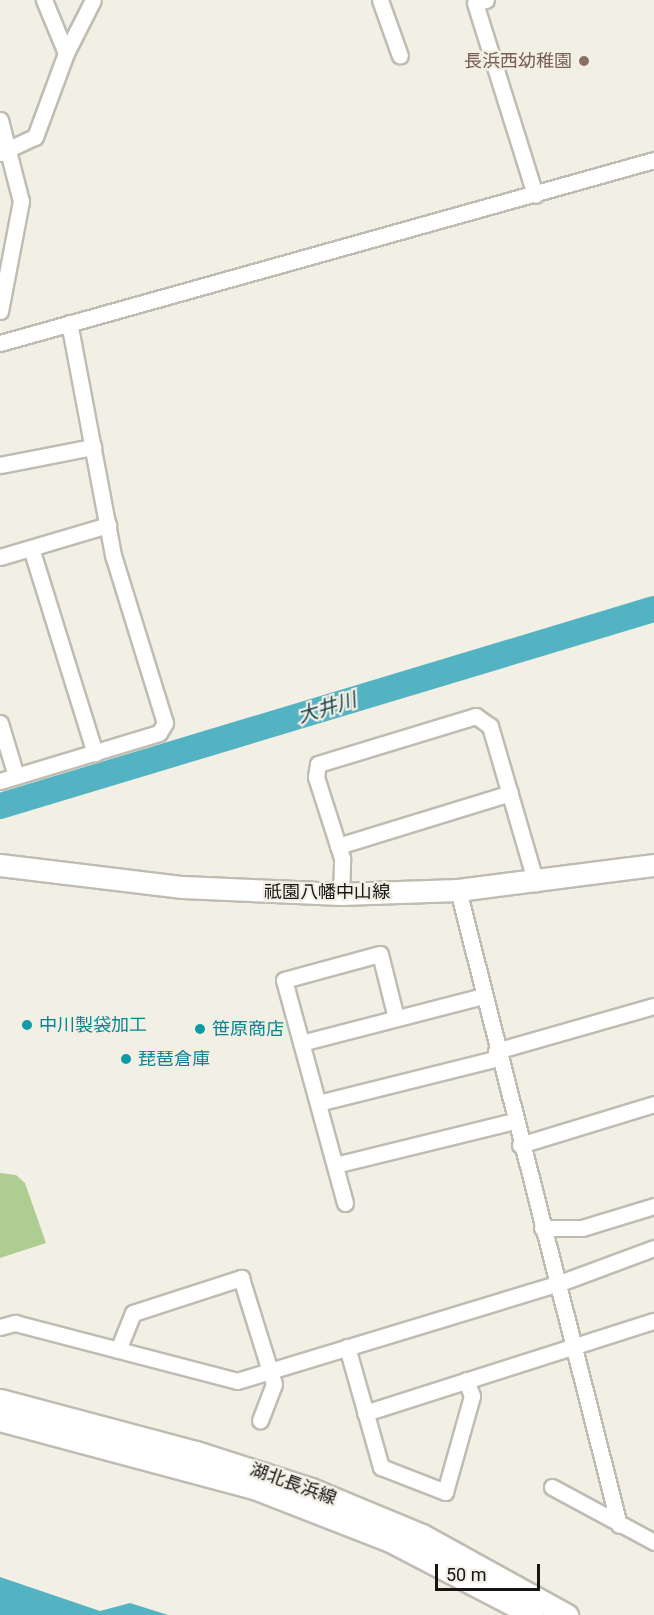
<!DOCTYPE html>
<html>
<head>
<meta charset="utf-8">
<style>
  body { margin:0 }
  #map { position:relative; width:654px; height:1615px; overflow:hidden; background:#f2efe5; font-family:Roboto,"Noto Sans JP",sans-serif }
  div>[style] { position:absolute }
  .green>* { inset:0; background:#aece91 }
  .water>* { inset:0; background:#54b3c3 }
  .river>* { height:26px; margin:-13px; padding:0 13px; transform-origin:13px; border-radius:13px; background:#54b3c3 }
  .roads { filter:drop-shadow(2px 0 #bfbcb2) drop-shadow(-2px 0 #bfbcb2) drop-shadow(0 2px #bfbcb2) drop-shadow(0 -2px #bfbcb2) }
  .street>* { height:15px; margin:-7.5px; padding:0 7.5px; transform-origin:7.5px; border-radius:7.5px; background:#fff }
  .secondary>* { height:21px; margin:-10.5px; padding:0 10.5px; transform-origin:10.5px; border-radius:10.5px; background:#fff }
  .dots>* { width:16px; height:16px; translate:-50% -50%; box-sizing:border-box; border:3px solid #f2efe5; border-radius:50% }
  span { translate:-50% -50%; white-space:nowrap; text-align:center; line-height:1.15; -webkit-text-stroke:4.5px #f2efe5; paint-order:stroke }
  .education-label { font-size:18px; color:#785e54 }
  .right { translate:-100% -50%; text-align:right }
  .street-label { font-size:18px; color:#171613 }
  .culture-label { font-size:18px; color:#0d838f }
  .left { translate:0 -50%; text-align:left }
  .water-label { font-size:20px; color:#1c474f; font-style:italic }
  .scale { position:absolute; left:435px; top:1564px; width:105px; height:27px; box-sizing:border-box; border:3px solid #171613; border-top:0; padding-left:8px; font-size:18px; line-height:21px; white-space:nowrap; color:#171613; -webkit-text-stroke:4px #f2efe5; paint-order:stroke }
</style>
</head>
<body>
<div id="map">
  <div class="green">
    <div style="clip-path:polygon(0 1173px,16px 1175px,25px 1183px,46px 1243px,0 1258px)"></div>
  </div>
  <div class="water">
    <div style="clip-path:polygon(0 1577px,100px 1611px,130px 1603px,168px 1615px,0 1615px)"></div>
  </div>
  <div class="river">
    <div style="left:0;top:806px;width:683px;rotate:-16.76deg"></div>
  </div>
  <div class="roads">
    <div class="street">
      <div style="left:44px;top:0;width:57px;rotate:67.5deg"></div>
      <div style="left:380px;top:0;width:59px;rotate:70.3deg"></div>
      <div style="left:486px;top:0;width:11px;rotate:165deg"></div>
      <div style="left:475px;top:3px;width:201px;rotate:72.6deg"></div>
      <div style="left:0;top:120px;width:84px;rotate:75.5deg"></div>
      <div style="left:21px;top:201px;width:112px;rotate:100.8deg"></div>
      <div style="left:0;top:153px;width:38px;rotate:-25deg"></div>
      <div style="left:35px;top:137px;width:90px;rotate:-69.7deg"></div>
      <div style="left:66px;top:53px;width:59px;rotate:-63deg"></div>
      <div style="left:0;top:343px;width:679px;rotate:-15.63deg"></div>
      <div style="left:0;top:465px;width:95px;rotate:-11deg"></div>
      <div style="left:31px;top:548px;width:215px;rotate:72.7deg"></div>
      <div style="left:0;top:557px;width:113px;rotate:-16.5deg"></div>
      <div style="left:0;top:723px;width:55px;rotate:73.2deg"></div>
      <div style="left:0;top:781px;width:166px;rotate:-16.8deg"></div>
      <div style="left:159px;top:733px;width:12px;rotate:-59deg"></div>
      <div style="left:165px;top:723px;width:176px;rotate:-107.2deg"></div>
      <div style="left:113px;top:555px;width:236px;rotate:-100.7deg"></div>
      <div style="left:338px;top:846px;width:180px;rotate:-17.1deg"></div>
      <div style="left:458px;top:890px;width:655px;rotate:75.77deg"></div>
      <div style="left:341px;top:894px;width:36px;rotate:-88deg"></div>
      <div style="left:342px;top:858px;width:85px;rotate:-107.8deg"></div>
      <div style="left:316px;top:777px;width:13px;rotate:-81deg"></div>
      <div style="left:318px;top:764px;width:165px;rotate:-16.9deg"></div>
      <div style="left:476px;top:716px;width:17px;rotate:36deg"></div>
      <div style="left:490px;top:726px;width:164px;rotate:73.7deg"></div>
      <div style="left:301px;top:1043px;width:188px;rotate:-14.5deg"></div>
      <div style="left:496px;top:1051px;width:164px;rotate:-15.9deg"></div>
      <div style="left:318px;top:1103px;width:186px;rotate:-14deg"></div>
      <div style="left:520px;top:1145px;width:140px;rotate:-17deg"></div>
      <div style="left:335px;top:1165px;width:184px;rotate:-13.8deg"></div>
      <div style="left:345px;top:1203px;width:231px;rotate:-105.3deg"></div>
      <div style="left:284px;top:980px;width:99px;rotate:-15.2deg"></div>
      <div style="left:380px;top:954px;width:66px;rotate:76deg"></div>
      <div style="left:542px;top:1228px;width:40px"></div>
      <div style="left:582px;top:1228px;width:75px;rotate:-17deg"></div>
      <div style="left:0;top:1327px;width:16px;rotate:-15deg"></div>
      <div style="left:15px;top:1323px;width:229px;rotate:14.6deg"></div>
      <div style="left:237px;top:1381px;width:334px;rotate:-16.9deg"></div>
      <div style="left:557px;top:1284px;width:103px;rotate:-20.4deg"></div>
      <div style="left:347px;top:1347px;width:125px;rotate:74.2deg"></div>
      <div style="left:381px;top:1467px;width:69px;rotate:21.3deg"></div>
      <div style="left:445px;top:1492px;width:100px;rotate:-74.3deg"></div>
      <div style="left:472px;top:1396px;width:17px;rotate:-111deg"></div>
      <div style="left:118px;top:1350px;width:40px;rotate:-68deg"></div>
      <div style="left:133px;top:1313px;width:114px;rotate:-18deg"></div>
      <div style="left:241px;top:1278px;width:111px;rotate:72.7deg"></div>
      <div style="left:274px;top:1384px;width:39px;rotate:111deg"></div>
      <div style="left:365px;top:1413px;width:303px;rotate:-17.7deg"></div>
      <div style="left:552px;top:1487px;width:116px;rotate:28.3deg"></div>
    </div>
    <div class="secondary">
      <div style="left:0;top:865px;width:184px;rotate:6.9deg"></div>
      <div style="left:183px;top:887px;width:158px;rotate:2.5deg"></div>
      <div style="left:341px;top:894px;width:117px;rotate:-2deg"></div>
      <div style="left:458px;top:890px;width:198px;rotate:-7.3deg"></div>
      <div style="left:0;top:1400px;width:203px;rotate:14.9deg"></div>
      <div style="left:196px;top:1452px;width:121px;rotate:17.8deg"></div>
      <div style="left:311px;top:1489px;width:120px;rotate:22.5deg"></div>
      <div style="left:422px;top:1535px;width:166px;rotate:28.9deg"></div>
      <div style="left:0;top:1420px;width:263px;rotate:15deg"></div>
      <div style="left:254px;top:1488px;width:146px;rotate:21.3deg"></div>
      <div style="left:390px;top:1541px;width:161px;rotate:27.4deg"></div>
    </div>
  </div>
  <div class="dots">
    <div style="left:584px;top:61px;background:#8d6e63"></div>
    <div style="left:27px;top:1025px;background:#0f9aa8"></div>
    <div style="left:200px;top:1029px;background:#0f9aa8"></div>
    <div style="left:126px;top:1059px;background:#0f9aa8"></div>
  </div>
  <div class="education-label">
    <span class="right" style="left:572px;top:61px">長浜西幼稚園</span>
  </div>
  <div class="street-label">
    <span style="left:327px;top:892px">祇園八幡中山線</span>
    <span style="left:293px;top:1484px;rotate:20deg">湖北長浜線</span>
  </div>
  <div class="culture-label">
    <span class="left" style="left:39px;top:1025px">中川製袋加工</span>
    <span class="left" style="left:212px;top:1029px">笹原商店</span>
    <span class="left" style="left:138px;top:1059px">琵琶倉庫</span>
  </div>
  <div class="water-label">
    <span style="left:327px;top:708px;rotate:-17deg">大井川</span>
  </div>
  <div class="scale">50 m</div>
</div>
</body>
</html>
